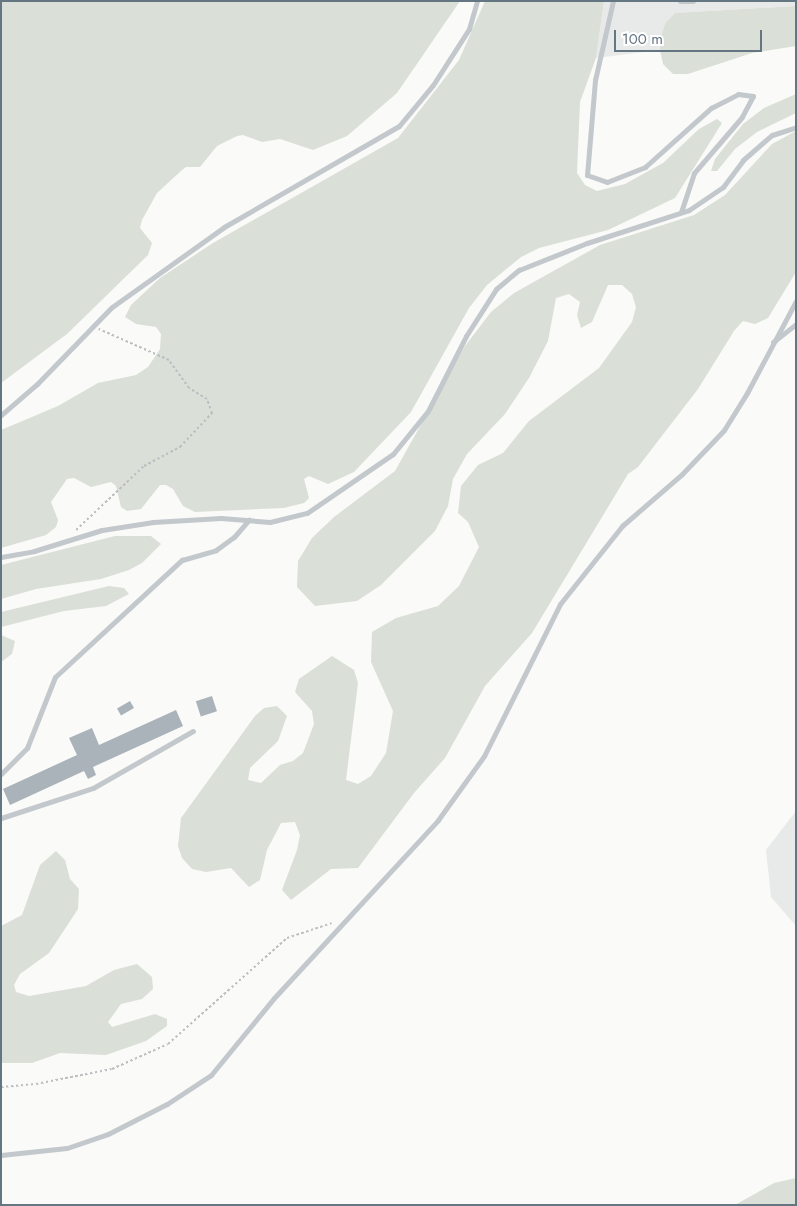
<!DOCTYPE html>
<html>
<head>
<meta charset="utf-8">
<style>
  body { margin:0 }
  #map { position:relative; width:797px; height:1206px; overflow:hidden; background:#fafaf8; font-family:Jost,sans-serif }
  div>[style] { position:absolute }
  .built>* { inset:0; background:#e8e9e9 }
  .green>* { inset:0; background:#dadfd7 }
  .building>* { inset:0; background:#aab3b9; transform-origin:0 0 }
  .path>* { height:2px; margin-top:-1px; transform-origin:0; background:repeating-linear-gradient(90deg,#bbbfc2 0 2.5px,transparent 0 5px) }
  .lane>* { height:5px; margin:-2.5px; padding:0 2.5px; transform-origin:2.5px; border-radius:2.5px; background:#c3c8cc }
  span { translate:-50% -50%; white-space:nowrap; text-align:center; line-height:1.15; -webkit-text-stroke:5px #fff; paint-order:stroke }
  .frame { position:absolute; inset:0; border:2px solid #657683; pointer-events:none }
  .scale { position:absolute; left:614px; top:30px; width:148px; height:22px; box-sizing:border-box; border:2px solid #657683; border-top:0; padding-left:6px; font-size:15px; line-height:18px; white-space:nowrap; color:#657683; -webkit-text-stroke:4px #fff; paint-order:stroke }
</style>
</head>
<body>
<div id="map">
  <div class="built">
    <div style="clip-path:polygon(604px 1px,796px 1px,796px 6px,675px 13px,666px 22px,660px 50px,596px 58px)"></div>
    <div style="clip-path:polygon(796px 811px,796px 926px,771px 897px,766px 850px)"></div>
  </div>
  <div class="green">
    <div style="clip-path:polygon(1px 1px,460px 1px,397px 93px,347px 136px,313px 150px,280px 139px,262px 142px,243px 135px,237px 136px,217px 146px,200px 167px,186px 167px,181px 171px,157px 193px,142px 220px,140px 228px,152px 243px,148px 255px,67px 334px,1px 383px)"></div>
    <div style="clip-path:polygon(485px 1px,604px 1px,596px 58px,580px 102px,577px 173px,585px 185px,597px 191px,625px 184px,663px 163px,699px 129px,717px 119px,722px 123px,675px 198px,608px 230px,539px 248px,521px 257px,487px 285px,469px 308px,411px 412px,354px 472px,328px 484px,309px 476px,304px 479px,309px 498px,304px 503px,284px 508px,195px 512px,183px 506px,173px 489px,166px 485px,160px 485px,141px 509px,127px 511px,121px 507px,116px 486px,111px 482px,91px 487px,74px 478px,67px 479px,51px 502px,58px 520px,56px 527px,46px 535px,1px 548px,1px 430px,58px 406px,98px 383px,136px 375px,148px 367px,160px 349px,161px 334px,156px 327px,136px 324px,125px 317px,131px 305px,160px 278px,213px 243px,398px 138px,459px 60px)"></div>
    <div style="clip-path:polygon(796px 6px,796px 46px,752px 53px,688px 74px,673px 74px,663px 64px,660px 50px,661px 36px,666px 22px,675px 13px)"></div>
    <div style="clip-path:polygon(796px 94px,796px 113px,757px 132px,735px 149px,717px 171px,711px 171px,715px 159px,743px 124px,764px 108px)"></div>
    <div style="clip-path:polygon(796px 131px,796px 272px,768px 318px,755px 324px,743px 321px,734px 331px,698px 389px,638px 467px,628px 474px,532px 633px,485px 686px,445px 758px,414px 793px,358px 868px,331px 869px,291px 900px,282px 890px,297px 850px,300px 835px,295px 822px,281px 823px,267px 850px,260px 880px,249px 887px,231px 868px,206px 872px,192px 869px,182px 858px,178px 846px,181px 818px,255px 716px,264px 708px,277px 706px,287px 716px,278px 741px,250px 768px,248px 780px,261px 783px,280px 765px,293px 761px,303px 753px,314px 724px,312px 711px,295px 692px,299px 679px,332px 656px,354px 670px,358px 683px,346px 780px,358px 784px,371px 776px,386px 753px,393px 711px,371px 662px,372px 632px,396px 618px,438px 606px,459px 586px,479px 547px,468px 522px,458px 513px,461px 486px,478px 465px,503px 453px,529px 421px,599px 368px,632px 322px,636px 307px,632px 294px,622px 285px,608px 285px,592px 322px,581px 328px,577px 315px,580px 302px,569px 294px,556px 298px,548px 341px,529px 378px,505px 414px,467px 454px,453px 479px,448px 506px,435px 531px,381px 585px,357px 601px,315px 606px,297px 587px,298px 561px,312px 538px,334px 517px,395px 471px,465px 346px,491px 312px,514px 293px,600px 245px,694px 215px,725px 195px,772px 144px)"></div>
    <div style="clip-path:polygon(115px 536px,151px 536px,161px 544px,142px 563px,129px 570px,101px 579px,36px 589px,1px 599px,1px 565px)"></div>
    <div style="clip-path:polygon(109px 586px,124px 588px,129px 594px,106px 606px,64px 611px,1px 627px,1px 612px)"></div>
    <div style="clip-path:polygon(1px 635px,15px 641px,12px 654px,1px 662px)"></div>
    <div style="clip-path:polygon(56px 851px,65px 860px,70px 879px,79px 889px,78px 909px,49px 953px,20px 974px,14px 985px,16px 992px,29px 996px,86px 986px,114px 970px,137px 964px,152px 977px,153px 989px,142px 999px,121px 1004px,108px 1022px,112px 1027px,155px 1014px,167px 1019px,167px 1026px,146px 1041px,106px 1055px,60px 1053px,32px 1063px,1px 1063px,1px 926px,22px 915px,40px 865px)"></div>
    <div style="clip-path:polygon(796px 1178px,796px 1205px,735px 1205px,774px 1183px)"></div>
  </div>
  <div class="building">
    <div style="left:212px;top:696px;width:16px;height:17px;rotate:72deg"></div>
    <div style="left:130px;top:701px;width:8px;height:15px;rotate:60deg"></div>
    <div style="clip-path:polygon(176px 710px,183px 726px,93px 767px,96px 775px,88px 779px,84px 771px,10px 805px,3px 789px,77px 755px,69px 738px,92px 728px,99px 745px)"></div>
  </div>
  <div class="path">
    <div style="left:76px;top:530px;width:93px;rotate:-43.3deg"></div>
    <div style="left:144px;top:466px;width:41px;rotate:-27.8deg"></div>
    <div style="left:180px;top:447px;width:47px;rotate:-46.7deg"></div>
    <div style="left:212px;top:413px;width:15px;rotate:-110deg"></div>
    <div style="left:207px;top:399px;width:21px;rotate:-149deg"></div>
    <div style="left:189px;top:388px;width:34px;rotate:-126deg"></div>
    <div style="left:169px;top:360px;width:77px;rotate:-156.1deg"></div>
    <div style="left:1px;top:1087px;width:35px;rotate:-5deg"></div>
    <div style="left:36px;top:1084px;width:77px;rotate:-11.2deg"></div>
    <div style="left:112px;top:1069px;width:61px;rotate:-24.1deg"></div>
    <div style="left:168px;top:1044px;width:159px;rotate:-41.7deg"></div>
    <div style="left:287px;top:938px;width:47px;rotate:-18.4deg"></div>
  </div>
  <div class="lane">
    <div style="left:613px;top:1px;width:81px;rotate:102.8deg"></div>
    <div style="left:595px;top:80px;width:95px;rotate:94.8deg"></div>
    <div style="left:587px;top:175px;width:21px;rotate:19deg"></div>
    <div style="left:607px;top:182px;width:41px;rotate:-21.5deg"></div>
    <div style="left:645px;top:167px;width:89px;rotate:-41.8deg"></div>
    <div style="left:711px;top:108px;width:30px;rotate:-27deg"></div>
    <div style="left:738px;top:94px;width:15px;rotate:8deg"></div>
    <div style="left:753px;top:96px;width:24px;rotate:118deg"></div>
    <div style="left:742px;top:117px;width:74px;rotate:130.6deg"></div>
    <div style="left:694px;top:173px;width:41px;rotate:108.4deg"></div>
    <div style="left:680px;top:1px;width:13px"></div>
    <div style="left:773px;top:342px;width:29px;rotate:-38deg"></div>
    <div style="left:1px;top:415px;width:48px;rotate:-40.7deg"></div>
    <div style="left:37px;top:384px;width:107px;rotate:-45.8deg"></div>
    <div style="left:112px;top:307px;width:138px;rotate:-35.5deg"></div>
    <div style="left:224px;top:227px;width:202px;rotate:-30deg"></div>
    <div style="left:399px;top:126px;width:53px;rotate:-50.3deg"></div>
    <div style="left:433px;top:85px;width:67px;rotate:-57.3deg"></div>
    <div style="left:469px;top:29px;width:29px;rotate:-74deg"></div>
    <div style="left:1px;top:557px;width:34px;rotate:-10deg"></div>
    <div style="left:34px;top:551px;width:71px;rotate:-17.2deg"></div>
    <div style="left:102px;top:530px;width:52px;rotate:-8.9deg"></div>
    <div style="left:153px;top:522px;width:68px;rotate:-3.4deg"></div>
    <div style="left:221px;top:518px;width:49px;rotate:4.7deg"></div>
    <div style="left:270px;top:522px;width:38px;rotate:-14deg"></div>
    <div style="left:307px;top:513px;width:104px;rotate:-34.5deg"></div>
    <div style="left:393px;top:454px;width:55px;rotate:-50.9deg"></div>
    <div style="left:428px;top:411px;width:84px;rotate:-63.1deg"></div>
    <div style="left:466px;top:336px;width:56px;rotate:-57.4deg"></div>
    <div style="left:496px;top:289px;width:30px;rotate:-40deg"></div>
    <div style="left:519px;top:270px;width:73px;rotate:-21.7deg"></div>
    <div style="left:587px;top:243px;width:107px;rotate:-17.9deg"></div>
    <div style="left:689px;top:210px;width:41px;rotate:-34.1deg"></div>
    <div style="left:723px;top:187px;width:34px;rotate:-53deg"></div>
    <div style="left:743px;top:160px;width:38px;rotate:-41deg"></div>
    <div style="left:772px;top:135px;width:25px;rotate:-18deg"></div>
    <div style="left:1px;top:774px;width:37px;rotate:-45deg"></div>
    <div style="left:27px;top:748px;width:76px;rotate:-68.5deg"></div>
    <div style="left:55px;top:677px;width:173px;rotate:-42.7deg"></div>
    <div style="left:182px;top:560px;width:35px;rotate:-16deg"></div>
    <div style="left:216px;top:550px;width:22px;rotate:-36deg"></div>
    <div style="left:234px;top:537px;width:23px;rotate:-49deg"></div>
    <div style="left:1px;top:818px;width:97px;rotate:-18.1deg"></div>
    <div style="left:93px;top:788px;width:115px;rotate:-29.7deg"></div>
    <div style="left:1px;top:1155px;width:66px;rotate:-6.1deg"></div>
    <div style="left:67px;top:1148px;width:43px;rotate:-18.9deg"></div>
    <div style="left:108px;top:1134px;width:66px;rotate:-27deg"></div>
    <div style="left:167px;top:1104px;width:53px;rotate:-33.4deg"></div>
    <div style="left:211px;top:1075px;width:99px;rotate:-50.7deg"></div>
    <div style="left:274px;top:998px;width:242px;rotate:-47.3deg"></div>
    <div style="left:438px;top:820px;width:79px;rotate:-54.3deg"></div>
    <div style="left:484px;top:756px;width:170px;rotate:-63.4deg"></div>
    <div style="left:560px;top:604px;width:100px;rotate:-51.5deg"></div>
    <div style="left:622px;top:526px;width:79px;rotate:-40.9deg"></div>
    <div style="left:682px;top:474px;width:61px;rotate:-46.3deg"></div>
    <div style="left:724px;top:430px;width:44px;rotate:-58.1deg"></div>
    <div style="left:747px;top:393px;width:104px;rotate:-62deg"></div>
  </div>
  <div class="frame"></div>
  <div class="scale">100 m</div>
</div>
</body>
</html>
